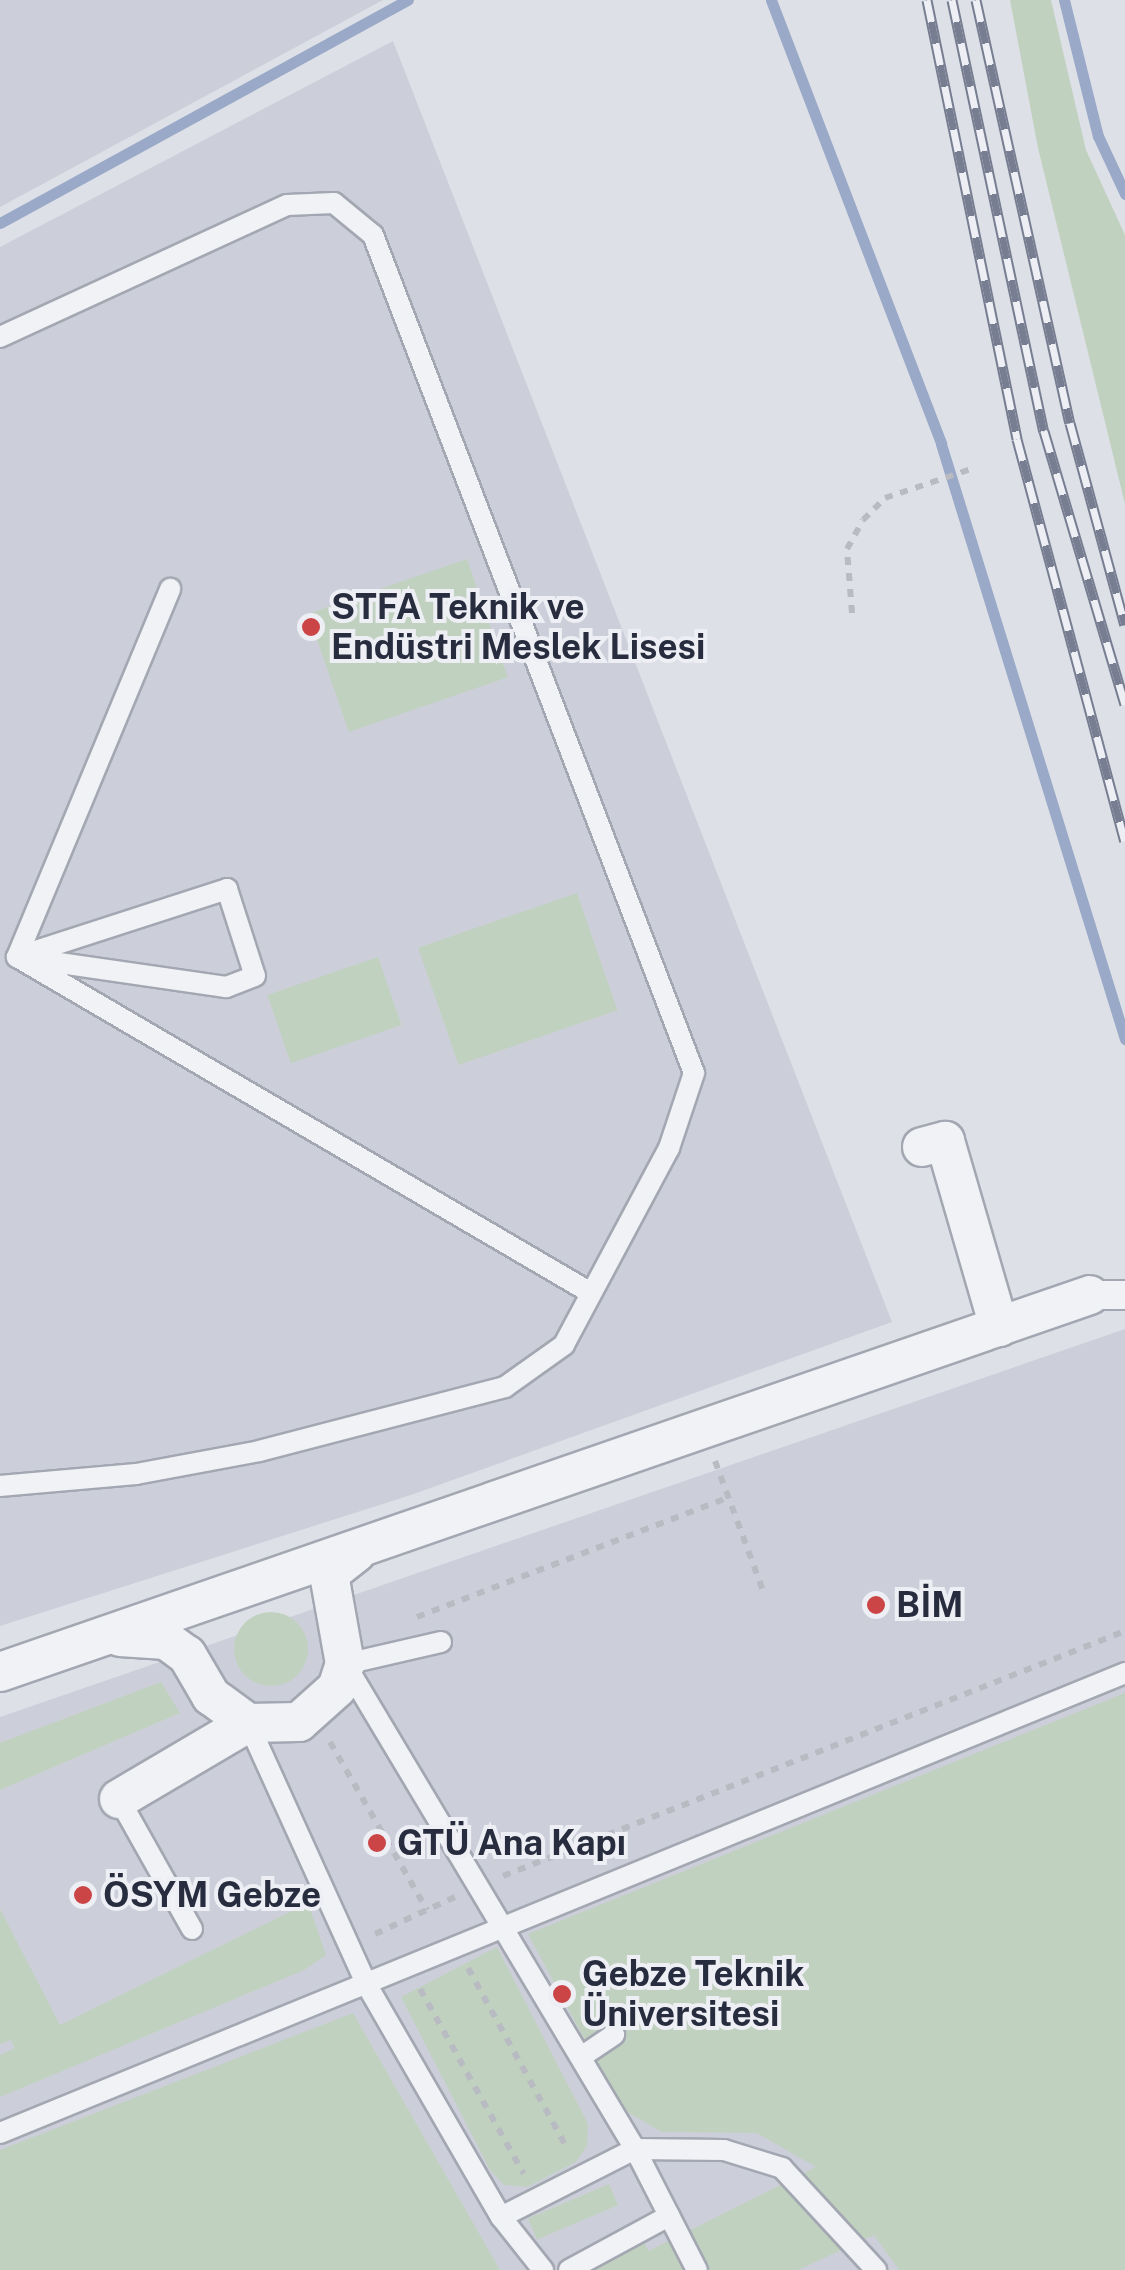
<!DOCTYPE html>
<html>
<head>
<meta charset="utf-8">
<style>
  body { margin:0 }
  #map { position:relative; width:1125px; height:2270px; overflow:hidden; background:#dee0e7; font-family:"Public Sans",sans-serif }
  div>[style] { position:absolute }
  .built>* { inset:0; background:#cccfd9 }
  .green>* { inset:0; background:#c1d1bf; transform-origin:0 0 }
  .round { border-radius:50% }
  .stream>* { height:11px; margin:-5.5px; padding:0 5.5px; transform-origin:5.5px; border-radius:5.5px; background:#99a9c7 }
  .path>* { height:6px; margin-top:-3px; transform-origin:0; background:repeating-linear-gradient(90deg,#b8bbc2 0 8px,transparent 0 16px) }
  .roads { filter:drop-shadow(2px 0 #a3a7b1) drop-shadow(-2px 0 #a3a7b1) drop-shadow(0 2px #a3a7b1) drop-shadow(0 -2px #a3a7b1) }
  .service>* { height:20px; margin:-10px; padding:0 10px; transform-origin:10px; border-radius:10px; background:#f0f2f6 }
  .pedestrian>* { height:28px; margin:-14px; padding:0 14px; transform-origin:14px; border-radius:14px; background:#f0f2f6 }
  .minor>* { height:38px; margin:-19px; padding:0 19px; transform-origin:19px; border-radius:19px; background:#f0f2f6 }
  .rail>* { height:11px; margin-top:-5.5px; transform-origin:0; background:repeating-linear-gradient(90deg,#edeff5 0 22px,#787e91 0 44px); box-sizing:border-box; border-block:2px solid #787e91 }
  .dots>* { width:28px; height:28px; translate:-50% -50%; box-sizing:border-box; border:5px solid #edeff5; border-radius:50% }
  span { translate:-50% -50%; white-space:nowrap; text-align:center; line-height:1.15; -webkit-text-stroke:8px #edeff5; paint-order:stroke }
  .poi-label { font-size:35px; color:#272d3e; font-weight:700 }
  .left { translate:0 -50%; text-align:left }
</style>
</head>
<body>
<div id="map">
  <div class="built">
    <div style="clip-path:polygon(0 0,383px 0,0 207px)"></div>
    <div style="clip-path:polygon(393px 41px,892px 1322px,411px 1495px,0 1626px,0 247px)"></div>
    <div style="clip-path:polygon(1125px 1329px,1125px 2270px,0 2270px,0 1717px)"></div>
  </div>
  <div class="green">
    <div style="clip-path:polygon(1010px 0,1051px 0,1086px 150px,1125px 235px,1125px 504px,1038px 148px)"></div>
    <div style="left:467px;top:559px;width:125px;height:168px;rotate:71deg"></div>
    <div style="left:577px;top:893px;width:124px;height:168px;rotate:71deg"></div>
    <div style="left:378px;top:957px;width:72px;height:117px;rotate:71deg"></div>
    <div class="round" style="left:234px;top:1612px;width:74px;height:74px"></div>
    <div style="clip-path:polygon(161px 1682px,180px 1713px,0 1790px,0 1743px)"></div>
    <div style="clip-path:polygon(1125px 1693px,1125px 2270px,899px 2270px,874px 2235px,798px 2270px,589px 2270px,643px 2241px,649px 2251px,816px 2167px,757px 2133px,662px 2132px,622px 2109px,528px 1934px)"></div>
    <div style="clip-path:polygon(308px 1903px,326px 1955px,304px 1970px,0 2097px,0 2055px,15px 2048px,11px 2040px,0 2044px,0 1909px,60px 2025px)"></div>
    <div style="clip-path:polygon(497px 1947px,588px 2124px,587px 2146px,576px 2162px,527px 2187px,504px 2185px,490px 2170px,401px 1997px)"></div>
    <div style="clip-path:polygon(353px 2013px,500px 2270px,0 2270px,0 2150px)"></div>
    <div style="left:609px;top:2184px;width:23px;height:88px;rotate:67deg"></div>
  </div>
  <div class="stream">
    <div style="left:771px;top:0;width:475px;rotate:69deg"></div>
    <div style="left:941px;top:444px;width:623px;rotate:72.82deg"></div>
    <div style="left:1064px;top:0;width:140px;rotate:76deg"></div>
    <div style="left:1098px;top:136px;width:64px;rotate:65deg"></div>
    <div style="left:0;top:223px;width:465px;rotate:-28.7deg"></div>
  </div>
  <div class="path">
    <div style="left:852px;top:613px;width:64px;rotate:-94.5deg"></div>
    <div style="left:847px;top:549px;width:33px;rotate:-61deg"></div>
    <div style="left:863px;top:520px;width:31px;rotate:-45deg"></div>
    <div style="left:885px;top:498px;width:94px;rotate:-18.6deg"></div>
    <div style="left:715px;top:1461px;width:144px;rotate:69.7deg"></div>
    <div style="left:417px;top:1617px;width:332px;rotate:-21deg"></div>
    <div style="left:330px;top:1742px;width:194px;rotate:60deg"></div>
    <div style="left:503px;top:1876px;width:669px;rotate:-21.5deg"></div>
    <div style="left:375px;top:1934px;width:88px;rotate:-24.8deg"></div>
    <div style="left:468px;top:1968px;width:208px;rotate:61.2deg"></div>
    <div style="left:420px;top:1989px;width:212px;rotate:60.7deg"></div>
  </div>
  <div class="roads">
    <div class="service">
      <div style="left:0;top:337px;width:316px;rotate:-24.7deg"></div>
      <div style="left:287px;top:205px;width:47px;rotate:-2.4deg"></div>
      <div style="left:334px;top:203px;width:50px;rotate:39.4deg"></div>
      <div style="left:373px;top:235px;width:897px;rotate:69.04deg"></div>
      <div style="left:694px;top:1073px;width:79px;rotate:108.4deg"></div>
      <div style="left:669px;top:1148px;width:223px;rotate:118.1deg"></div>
      <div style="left:564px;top:1345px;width:72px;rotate:144.6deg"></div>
      <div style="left:505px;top:1387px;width:253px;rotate:165.4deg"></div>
      <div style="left:260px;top:1451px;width:126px;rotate:169.5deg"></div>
      <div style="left:136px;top:1474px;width:137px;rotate:175deg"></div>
      <div style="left:227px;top:889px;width:91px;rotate:72.2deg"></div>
      <div style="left:255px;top:976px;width:31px;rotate:159deg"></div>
      <div style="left:226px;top:987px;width:211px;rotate:-171.8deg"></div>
      <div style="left:17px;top:957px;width:221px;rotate:-17.9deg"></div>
      <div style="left:17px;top:957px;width:665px;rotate:30.34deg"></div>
      <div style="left:17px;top:957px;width:399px;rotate:-67.4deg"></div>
      <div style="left:441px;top:1642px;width:98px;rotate:167.1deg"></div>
      <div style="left:345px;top:1664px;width:565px;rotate:59.12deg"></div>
      <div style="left:635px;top:2149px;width:136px;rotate:62.9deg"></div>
      <div style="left:248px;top:1723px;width:290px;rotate:65.6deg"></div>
      <div style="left:368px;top:1987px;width:266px;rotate:60deg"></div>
      <div style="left:501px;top:2217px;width:68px;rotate:51.6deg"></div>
      <div style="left:119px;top:1799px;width:149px;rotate:60.7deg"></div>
      <div style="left:581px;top:2057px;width:40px;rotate:-34deg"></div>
      <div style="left:0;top:2133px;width:1215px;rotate:-22.24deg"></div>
      <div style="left:501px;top:2217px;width:150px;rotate:-26.9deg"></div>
      <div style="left:635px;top:2149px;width:89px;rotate:0.6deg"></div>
      <div style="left:724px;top:2150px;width:61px;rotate:17.2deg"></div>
      <div style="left:782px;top:2168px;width:139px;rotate:47.3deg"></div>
      <div style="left:569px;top:2270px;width:114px;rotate:-28.4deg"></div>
    </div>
    <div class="pedestrian">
      <div style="left:1090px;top:1295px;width:35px"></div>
    </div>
    <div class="minor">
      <div style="left:922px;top:1147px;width:24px;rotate:-15deg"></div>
      <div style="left:945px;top:1141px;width:194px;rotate:73.8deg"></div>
      <div style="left:120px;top:1637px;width:46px;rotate:3.7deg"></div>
      <div style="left:166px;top:1640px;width:26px;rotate:36deg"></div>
      <div style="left:187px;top:1655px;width:48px;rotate:59.7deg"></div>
      <div style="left:211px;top:1696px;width:46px;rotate:36.1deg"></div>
      <div style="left:248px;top:1723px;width:51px;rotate:-1.1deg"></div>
      <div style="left:299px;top:1722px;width:51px;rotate:-41.8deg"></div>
      <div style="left:337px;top:1688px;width:25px;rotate:-72deg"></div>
      <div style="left:345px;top:1664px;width:91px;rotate:-100.1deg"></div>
      <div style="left:329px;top:1574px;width:34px;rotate:-38deg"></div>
      <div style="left:0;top:1672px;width:1153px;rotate:-19.08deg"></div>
      <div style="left:119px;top:1799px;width:150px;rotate:-30.5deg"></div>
    </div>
  </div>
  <div class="rail">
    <div style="left:927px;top:0;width:448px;rotate:78.4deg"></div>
    <div style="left:1017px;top:439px;width:416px;rotate:75deg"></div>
    <div style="left:952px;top:0;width:441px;rotate:78deg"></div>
    <div style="left:1044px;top:431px;width:285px;rotate:73.5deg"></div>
    <div style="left:976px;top:0;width:433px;rotate:77.5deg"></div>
    <div style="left:1070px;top:423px;width:209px;rotate:74.8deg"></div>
  </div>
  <div class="dots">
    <div style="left:311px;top:627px;background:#cb4446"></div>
    <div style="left:876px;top:1605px;background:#cb4446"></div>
    <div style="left:377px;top:1843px;background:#cb4446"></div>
    <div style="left:83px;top:1895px;background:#cb4446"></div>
    <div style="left:562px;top:1994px;background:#cb4446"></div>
  </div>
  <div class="poi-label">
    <span class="left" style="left:331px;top:627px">STFA Teknik ve<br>Endüstri Meslek Lisesi</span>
    <span class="left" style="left:896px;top:1605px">BİM</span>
    <span class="left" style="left:397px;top:1843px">GTÜ Ana Kapı</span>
    <span class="left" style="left:103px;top:1895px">ÖSYM Gebze</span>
    <span class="left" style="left:582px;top:1994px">Gebze Teknik<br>Üniversitesi</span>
  </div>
</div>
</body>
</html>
